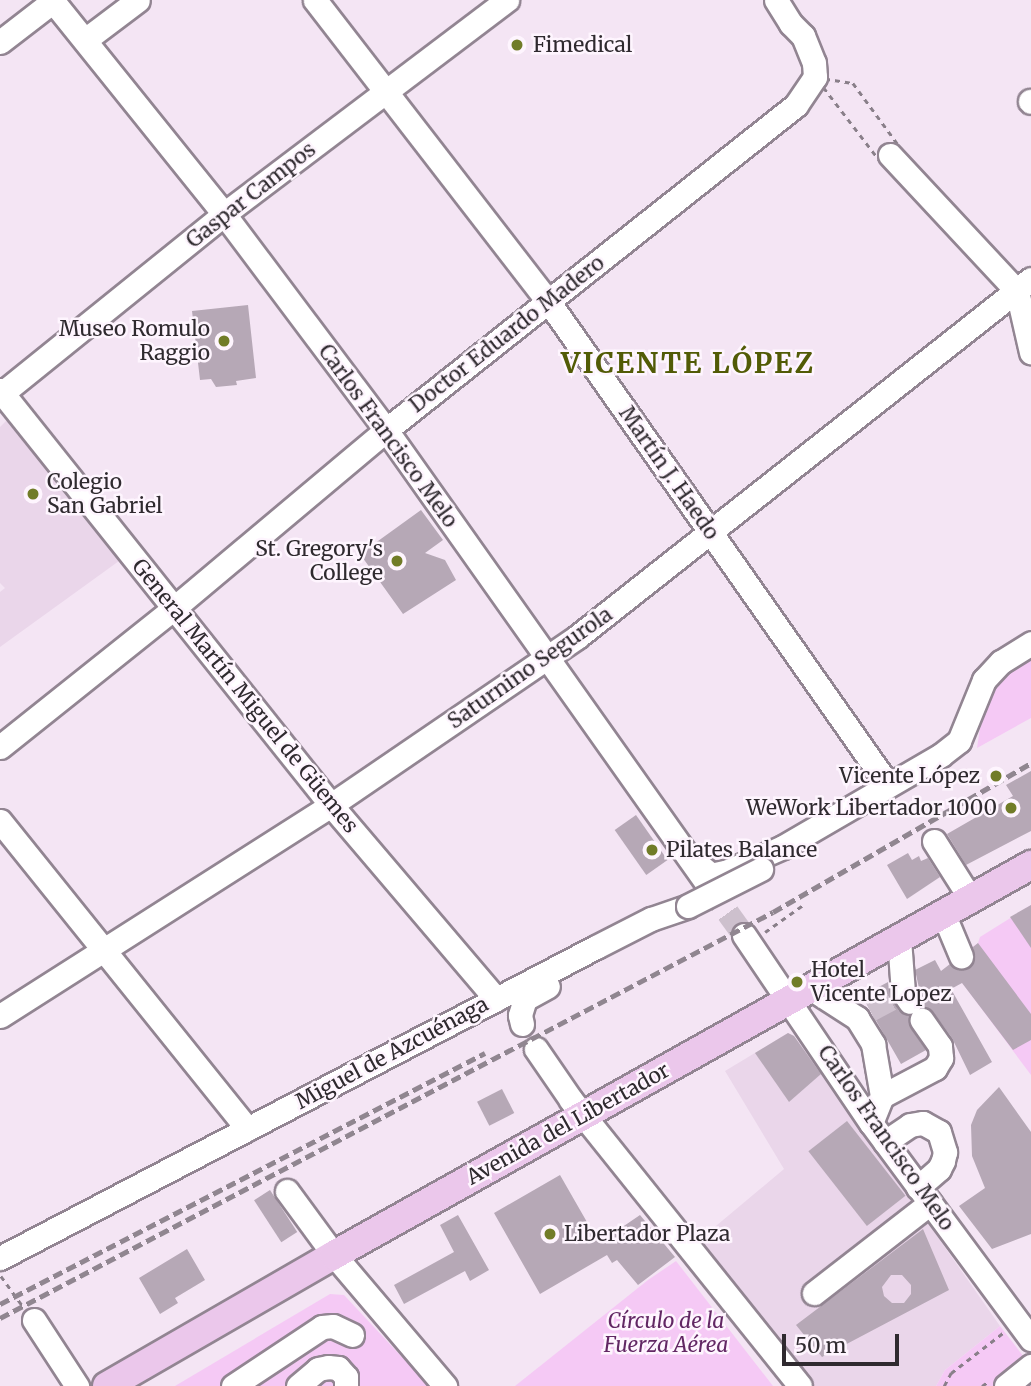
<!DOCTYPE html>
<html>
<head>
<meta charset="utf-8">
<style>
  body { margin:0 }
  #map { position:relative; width:1031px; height:1386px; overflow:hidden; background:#f4e5f4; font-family:Merriweather,serif }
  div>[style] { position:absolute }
  .built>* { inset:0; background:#ead6ea }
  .green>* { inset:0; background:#f5c9f5 }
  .building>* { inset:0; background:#b6a8b6; transform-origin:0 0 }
  .minor-tunnel>* { height:23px; margin-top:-11.5px; transform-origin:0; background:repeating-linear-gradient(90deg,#cdc0cd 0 23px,transparent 0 34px) }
  .path>* { height:2.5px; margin-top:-1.25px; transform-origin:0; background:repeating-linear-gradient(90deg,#897f89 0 5px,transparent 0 10px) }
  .roads { filter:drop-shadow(2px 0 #928592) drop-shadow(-2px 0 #928592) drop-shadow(0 2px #928592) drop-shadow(0 -2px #928592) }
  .minor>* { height:23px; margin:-11.5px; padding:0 11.5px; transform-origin:11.5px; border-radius:11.5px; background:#fff }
  .major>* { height:28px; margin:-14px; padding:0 14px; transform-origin:14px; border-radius:14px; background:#ebc7eb }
  .rail>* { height:4.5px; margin-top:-2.25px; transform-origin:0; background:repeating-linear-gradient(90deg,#908690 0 10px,transparent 0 15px) }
  .bridges { filter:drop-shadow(2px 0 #928592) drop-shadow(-2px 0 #928592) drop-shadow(0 2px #928592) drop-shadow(0 -2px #928592) }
  .minor-bridge>* { height:23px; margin:-11.5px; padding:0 11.5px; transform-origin:11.5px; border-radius:11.5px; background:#fff }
  .dots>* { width:19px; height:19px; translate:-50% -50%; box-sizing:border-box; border:4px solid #fef5fe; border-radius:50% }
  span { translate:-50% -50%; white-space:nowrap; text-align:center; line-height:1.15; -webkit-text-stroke:5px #fef5fe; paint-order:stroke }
  .poi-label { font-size:21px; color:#2f2a2f }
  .left { translate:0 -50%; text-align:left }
  .right { translate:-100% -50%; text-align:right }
  .street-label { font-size:21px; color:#2f2a2f }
  .park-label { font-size:21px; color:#622764; font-style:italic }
  .district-label { font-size:28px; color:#525b06; font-weight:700; letter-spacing:2px }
  .scale { position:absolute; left:782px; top:1334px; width:117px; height:32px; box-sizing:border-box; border:4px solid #2f2a2f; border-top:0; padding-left:9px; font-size:21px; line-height:24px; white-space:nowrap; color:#2f2a2f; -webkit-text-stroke:5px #fef5fe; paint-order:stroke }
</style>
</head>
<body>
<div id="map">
  <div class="built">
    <div style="clip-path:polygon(7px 420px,119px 561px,0 647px,0 592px,5px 588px,0 583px,0 427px)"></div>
    <div style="clip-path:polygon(788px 1033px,794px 1036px,823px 1073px,1000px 1326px,945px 1370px,936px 1386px,812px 1386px,698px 1241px,784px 1169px,725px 1071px)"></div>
  </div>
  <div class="green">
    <div style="clip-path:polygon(1031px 652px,1031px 718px,977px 748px,980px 728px,996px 683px)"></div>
    <div style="clip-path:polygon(1031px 905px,1031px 1075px,949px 965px,978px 943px,980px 937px)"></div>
    <div style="clip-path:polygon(676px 1261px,773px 1386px,515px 1386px,648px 1280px)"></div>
    <div style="clip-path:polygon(330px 1294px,344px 1295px,429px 1386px,175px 1386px)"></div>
    <div style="clip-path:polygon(1000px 1326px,1027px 1361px,995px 1386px,936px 1386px,945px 1370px)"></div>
  </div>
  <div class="building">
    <div style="clip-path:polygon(248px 305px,256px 378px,236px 381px,237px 385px,216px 387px,211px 379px,200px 380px,192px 311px)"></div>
    <div style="clip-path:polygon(421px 510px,443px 540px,425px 553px,445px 560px,456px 580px,403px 614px,360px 554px)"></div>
    <div style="clip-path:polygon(1031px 771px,1031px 831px,966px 865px,947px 834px,1013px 796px,1006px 785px)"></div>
    <div style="left:636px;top:815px;width:55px;height:26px;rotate:55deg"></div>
    <div style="clip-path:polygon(908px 853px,912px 860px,919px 856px,921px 861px,928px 858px,940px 877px,907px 899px,887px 865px)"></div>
    <div style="clip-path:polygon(1031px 905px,1031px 948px,1010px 917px)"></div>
    <div style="clip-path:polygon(978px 943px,1031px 1014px,1031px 1040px,1013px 1050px,962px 983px,951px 989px,992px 1062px,970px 1075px,952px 1038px,933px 1012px,923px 1006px,915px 970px,935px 960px,941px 971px,950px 964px,959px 970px,967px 969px,975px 958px,973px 947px)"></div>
    <div style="clip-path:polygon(888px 982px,892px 1000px,899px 1011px,909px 1016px,910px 1027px,926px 1050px,901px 1064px,862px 996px)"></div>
    <div style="clip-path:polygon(788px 1033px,794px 1036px,821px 1074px,789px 1102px,755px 1053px)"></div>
    <div style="clip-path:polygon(999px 1087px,1031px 1132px,1031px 1234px,992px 1249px,959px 1206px,985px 1188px,972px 1156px,971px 1125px,977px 1110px)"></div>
    <div style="left:502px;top:1089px;width:27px;height:28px;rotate:63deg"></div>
    <div style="left:847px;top:1121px;width:95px;height:49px;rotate:52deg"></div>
    <div style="clip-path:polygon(560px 1175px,599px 1243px,640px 1215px,675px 1257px,638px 1285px,617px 1260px,612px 1263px,607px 1255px,540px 1294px,494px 1213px)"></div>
    <div style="left:270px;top:1190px;width:50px;height:19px;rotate:57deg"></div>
    <div style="clip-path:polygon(458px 1215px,489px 1270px,470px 1281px,465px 1271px,404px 1304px,394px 1285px,454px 1252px,440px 1225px)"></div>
    <div style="clip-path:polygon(evenodd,923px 1229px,949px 1290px,822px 1357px,796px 1325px,923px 1229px,891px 1275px,902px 1275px,911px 1285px,911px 1294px,904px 1303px,892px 1303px,884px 1296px,882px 1287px,891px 1275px)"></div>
    <div style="clip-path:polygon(187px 1249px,205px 1280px,175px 1298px,178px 1303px,160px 1314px,139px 1278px)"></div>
  </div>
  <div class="minor-tunnel">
    <div style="left:708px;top:885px;width:62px;rotate:54.2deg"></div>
    <div style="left:870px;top:1010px;width:34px;rotate:-28deg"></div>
  </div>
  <div class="path">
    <div style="left:815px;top:77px;width:38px;rotate:9deg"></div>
    <div style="left:853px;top:83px;width:79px;rotate:53.7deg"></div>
    <div style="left:900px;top:147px;width:25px;rotate:140deg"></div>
    <div style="left:881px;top:163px;width:108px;rotate:-127.5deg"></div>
    <div style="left:765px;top:932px;width:47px;rotate:-35.4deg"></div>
    <div style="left:1px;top:1276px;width:36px;rotate:54deg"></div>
    <div style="left:944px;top:1386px;width:15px;rotate:-62deg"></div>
    <div style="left:951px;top:1373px;width:67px;rotate:-37.7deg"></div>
    <div style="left:982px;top:1386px;width:9px;rotate:-36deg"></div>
  </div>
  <div class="roads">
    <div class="minor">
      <div style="left:52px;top:0;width:275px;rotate:51.2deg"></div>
      <div style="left:224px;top:214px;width:270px;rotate:53.1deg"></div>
      <div style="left:386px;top:430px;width:557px;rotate:54.71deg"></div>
      <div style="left:315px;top:0;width:381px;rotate:52.3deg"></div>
      <div style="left:548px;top:301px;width:591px;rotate:54.91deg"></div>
      <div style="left:85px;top:40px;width:66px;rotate:-37deg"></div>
      <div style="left:0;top:42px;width:67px;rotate:-37.7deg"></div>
      <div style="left:1030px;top:101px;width:1px;rotate:45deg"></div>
      <div style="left:890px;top:155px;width:186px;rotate:47deg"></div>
      <div style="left:1017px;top:291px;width:63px;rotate:77.1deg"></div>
      <div style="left:0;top:390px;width:531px;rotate:51.42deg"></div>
      <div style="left:331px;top:805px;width:255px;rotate:49.6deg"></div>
      <div style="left:0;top:395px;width:288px;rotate:-38.9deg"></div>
      <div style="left:224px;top:214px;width:355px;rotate:-37.1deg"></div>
      <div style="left:0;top:747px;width:223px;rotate:-38.6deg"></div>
      <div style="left:174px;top:608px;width:277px;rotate:-40deg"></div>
      <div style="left:386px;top:430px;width:523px;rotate:-38.4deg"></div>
      <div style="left:796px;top:105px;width:34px;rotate:-56deg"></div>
      <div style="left:815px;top:77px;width:14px;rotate:-94deg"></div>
      <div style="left:814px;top:63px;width:29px;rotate:-112deg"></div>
      <div style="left:803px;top:36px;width:17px;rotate:-135deg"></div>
      <div style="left:791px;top:24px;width:28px;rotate:-122deg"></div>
      <div style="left:0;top:821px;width:395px;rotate:51.2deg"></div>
      <div style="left:934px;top:841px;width:67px;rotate:57.7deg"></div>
      <div style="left:694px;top:861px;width:22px;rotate:39deg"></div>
      <div style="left:711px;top:875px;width:17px;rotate:-13deg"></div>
      <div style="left:728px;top:871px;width:60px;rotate:-23.6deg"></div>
      <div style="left:783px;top:847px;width:183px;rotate:-30.2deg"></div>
      <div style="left:941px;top:755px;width:23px;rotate:-38deg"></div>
      <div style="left:959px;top:741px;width:66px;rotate:-67.7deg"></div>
      <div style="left:984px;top:680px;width:25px;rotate:-47deg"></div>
      <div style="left:1001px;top:662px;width:36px;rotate:-32deg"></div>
      <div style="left:943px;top:913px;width:47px;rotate:67.3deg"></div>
      <div style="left:744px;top:935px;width:227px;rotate:56deg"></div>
      <div style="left:871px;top:1123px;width:269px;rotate:53.5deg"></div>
      <div style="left:899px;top:939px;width:53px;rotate:85.7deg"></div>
      <div style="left:903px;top:992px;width:12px;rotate:55deg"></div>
      <div style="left:812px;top:989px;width:54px;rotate:32.8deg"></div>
      <div style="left:857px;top:1018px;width:31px;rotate:58deg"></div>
      <div style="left:873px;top:1044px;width:53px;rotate:80.2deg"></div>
      <div style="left:882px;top:1096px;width:29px;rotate:112deg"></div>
      <div style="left:0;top:1016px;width:393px;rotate:-32.5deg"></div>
      <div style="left:331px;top:805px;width:298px;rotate:-34.3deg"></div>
      <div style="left:577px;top:637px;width:578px;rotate:-38.26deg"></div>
      <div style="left:522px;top:1024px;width:9px;rotate:-103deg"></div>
      <div style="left:520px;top:1015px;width:17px;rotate:-73deg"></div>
      <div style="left:525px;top:999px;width:26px;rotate:-29deg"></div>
      <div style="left:536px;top:1049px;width:62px;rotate:55.5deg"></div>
      <div style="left:571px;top:1100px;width:366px;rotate:51.3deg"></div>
      <div style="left:882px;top:1096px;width:60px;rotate:-27.8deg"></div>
      <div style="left:935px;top:1068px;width:12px;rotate:-59deg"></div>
      <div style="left:941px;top:1058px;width:12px;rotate:-95deg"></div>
      <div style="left:940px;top:1046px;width:32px;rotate:-125deg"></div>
      <div style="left:885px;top:1142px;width:30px;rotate:-34deg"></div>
      <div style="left:910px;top:1125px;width:13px;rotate:-9deg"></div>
      <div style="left:923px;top:1123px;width:18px;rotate:29deg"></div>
      <div style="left:939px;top:1132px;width:21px;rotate:73deg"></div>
      <div style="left:945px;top:1152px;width:9px;rotate:103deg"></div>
      <div style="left:943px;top:1161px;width:9px;rotate:117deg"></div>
      <div style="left:939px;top:1169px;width:28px;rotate:139deg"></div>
      <div style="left:287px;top:1191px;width:79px;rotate:53.7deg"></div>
      <div style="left:334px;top:1255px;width:172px;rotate:49.7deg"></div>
      <div style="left:0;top:1258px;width:672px;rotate:-27.56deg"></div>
      <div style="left:596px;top:947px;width:62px;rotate:-27deg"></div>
      <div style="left:651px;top:919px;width:39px;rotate:-19deg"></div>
      <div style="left:814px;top:1293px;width:147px;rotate:-37.8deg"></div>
      <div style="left:34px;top:1320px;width:79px;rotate:56.9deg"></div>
      <div style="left:233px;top:1386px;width:107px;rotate:-33.5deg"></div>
      <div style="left:322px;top:1327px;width:11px;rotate:-5deg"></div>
      <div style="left:333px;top:1326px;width:21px;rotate:25deg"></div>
      <div style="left:298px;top:1386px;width:26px;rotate:-40deg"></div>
      <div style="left:318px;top:1369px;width:10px;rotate:-11deg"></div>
      <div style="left:328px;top:1367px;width:10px;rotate:6deg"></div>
      <div style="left:338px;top:1368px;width:12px;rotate:48deg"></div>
      <div style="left:346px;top:1377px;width:9px;rotate:90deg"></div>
      <div style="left:1006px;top:1386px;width:32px;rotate:-39deg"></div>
    </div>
    <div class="major">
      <div style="left:107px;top:1386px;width:262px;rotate:-30deg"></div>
      <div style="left:334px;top:1255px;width:799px;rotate:-29.23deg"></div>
    </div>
  </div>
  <div class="rail">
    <div style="left:0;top:1304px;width:546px;rotate:-27.36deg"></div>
    <div style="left:0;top:1318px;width:873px;rotate:-27.71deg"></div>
    <div style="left:773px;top:912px;width:298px;rotate:-30deg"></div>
  </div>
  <div class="bridges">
    <div class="minor-bridge">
      <div style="left:688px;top:906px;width:82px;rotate:-26.9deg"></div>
    </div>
  </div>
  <div class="dots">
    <div style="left:517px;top:45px;background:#717c28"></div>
    <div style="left:224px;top:341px;background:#717c28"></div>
    <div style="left:33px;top:494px;background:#717c28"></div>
    <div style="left:397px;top:561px;background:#717c28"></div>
    <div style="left:996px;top:776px;background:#717c28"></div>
    <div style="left:1011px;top:808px;background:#717c28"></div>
    <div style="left:652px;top:850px;background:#717c28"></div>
    <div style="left:797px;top:982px;background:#717c28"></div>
    <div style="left:550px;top:1234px;background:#717c28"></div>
  </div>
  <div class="poi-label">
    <span class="left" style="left:533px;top:45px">Fimedical</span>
    <span class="right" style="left:210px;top:341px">Museo Romulo<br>Raggio</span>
    <span class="left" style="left:47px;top:494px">Colegio<br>San Gabriel</span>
    <span class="right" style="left:383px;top:561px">St. Gregory's<br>College</span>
    <span class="right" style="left:980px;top:776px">Vicente López</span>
    <span class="right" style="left:997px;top:808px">WeWork Libertador 1000</span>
    <span class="left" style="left:666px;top:850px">Pilates Balance</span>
    <span class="left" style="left:811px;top:982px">Hotel<br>Vicente Lopez</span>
    <span class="left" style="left:564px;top:1234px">Libertador Plaza</span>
  </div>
  <div class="street-label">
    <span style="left:251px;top:195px;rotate:-38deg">Gaspar Campos</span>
    <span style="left:507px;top:334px;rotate:-38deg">Doctor Eduardo Madero</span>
    <span style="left:388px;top:436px;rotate:54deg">Carlos Francisco Melo</span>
    <span style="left:669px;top:473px;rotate:55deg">Martín J. Haedo</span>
    <span style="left:530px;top:668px;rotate:-35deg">Saturnino Segurola</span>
    <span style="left:245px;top:696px;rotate:51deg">General Martín Miguel de Güemes</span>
    <span style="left:392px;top:1053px;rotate:-28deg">Miguel de Azcuénaga</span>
    <span style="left:568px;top:1124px;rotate:-29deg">Avenida del Libertador</span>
    <span style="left:886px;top:1138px;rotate:55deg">Carlos Francisco Melo</span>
  </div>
  <div class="park-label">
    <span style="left:666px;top:1333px">Círculo de la<br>Fuerza Aérea</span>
  </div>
  <div class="district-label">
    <span style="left:688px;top:363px">VICENTE LÓPEZ</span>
  </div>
  <div class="scale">50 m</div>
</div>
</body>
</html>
